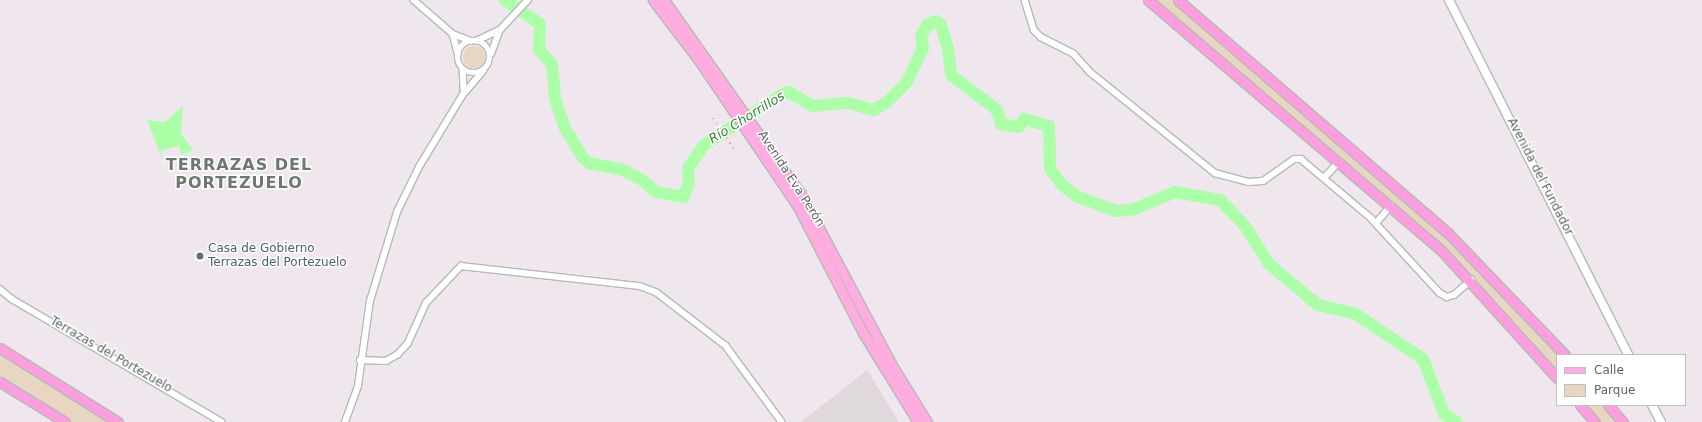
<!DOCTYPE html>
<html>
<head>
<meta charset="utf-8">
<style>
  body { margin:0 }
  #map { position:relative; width:1702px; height:422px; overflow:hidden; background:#f0e6ed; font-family:"DejaVu Sans",sans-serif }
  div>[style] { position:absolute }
  .industrial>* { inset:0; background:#dfd8dd }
  .green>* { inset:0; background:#e7d6c2 }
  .round { border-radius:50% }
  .water>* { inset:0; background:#aaffa7 }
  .river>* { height:12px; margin:-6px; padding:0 6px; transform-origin:6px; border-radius:6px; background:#aaffa7 }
  .roads { filter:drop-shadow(1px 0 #b3bbb4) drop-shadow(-1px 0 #b3bbb4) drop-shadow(0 1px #b3bbb4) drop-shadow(0 -1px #b3bbb4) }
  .minor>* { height:5.5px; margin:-2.75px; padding:0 2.75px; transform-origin:2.75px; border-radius:2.75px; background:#fff }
  .minor>.ring { margin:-2.75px; padding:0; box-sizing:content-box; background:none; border:5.5px solid #fff; border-radius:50% }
  .secondary>* { height:8px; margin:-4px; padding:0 4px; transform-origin:4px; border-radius:4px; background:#fff }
  .primary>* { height:9px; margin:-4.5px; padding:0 4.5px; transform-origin:4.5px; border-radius:4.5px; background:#fface0 }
  .trunk>* { height:9px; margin:-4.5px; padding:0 4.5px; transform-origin:4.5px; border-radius:4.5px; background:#fe9ee0 }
  .rail>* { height:2px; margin-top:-1px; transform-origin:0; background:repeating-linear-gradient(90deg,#a9acaa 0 1px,transparent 0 6px) }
  .dots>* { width:11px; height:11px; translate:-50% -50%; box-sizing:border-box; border:2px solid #fff; border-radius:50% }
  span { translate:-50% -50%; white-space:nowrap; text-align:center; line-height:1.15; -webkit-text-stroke:3px #fff; paint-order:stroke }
  .street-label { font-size:12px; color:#5d665e }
  .service-label { font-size:12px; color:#4e5e75 }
  .left { translate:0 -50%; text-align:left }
  .water-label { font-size:13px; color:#348637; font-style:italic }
  .district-label { font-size:16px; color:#6e786f; font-weight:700; letter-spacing:1px }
  .legend { position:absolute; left:1556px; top:354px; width:130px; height:52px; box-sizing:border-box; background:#fff; border:1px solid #bec2bf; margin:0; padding:5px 7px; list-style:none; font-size:12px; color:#5d665e }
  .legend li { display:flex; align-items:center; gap:8px; height:20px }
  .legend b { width:20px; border:1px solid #bec2bf }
</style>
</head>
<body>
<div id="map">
  <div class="industrial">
    <div style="clip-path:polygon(867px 370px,899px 422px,801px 422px,861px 375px)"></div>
  </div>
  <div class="green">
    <div style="clip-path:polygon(1154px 0,1172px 0,1455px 244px,1559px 355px,1557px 373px,1455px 259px)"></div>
    <div class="round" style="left:463px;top:46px;width:22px;height:22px"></div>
    <div style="clip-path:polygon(0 355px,57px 389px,109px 422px,73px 422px,0 377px)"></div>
    <div style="clip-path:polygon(1584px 405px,1603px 405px,1617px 422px,1599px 422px)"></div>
  </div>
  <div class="water">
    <div style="clip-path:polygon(183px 106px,181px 133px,193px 150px,181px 155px,179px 146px,161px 150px,163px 161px,147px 120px,165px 122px)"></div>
  </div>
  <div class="river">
    <div style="left:505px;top:0;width:42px;rotate:34.4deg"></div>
    <div style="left:540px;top:24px;width:26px;rotate:92deg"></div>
    <div style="left:539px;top:50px;width:19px;rotate:47deg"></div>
    <div style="left:552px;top:64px;width:34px;rotate:85deg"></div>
    <div style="left:555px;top:98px;width:32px;rotate:72deg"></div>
    <div style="left:565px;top:128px;width:35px;rotate:59deg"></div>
    <div style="left:583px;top:158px;width:8px;rotate:40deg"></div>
    <div style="left:589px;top:163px;width:33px;rotate:11deg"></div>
    <div style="left:621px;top:169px;width:22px;rotate:27deg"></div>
    <div style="left:641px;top:179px;width:20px;rotate:41deg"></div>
    <div style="left:656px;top:192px;width:28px;rotate:10deg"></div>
    <div style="left:684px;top:197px;width:16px;rotate:-72deg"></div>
    <div style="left:689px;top:182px;width:14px;rotate:-94deg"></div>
    <div style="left:688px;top:168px;width:28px;rotate:-55deg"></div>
    <div style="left:704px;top:145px;width:92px;rotate:-33deg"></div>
    <div style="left:781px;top:95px;width:9px;rotate:-21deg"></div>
    <div style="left:789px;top:92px;width:27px;rotate:31deg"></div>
    <div style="left:812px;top:106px;width:36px;rotate:-5deg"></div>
    <div style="left:848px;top:103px;width:27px;rotate:15deg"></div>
    <div style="left:874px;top:110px;width:15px;rotate:-32deg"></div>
    <div style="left:887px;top:102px;width:28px;rotate:-45deg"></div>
    <div style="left:907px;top:82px;width:38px;rotate:-65deg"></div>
    <div style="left:923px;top:48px;width:12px;rotate:-99deg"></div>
    <div style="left:921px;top:36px;width:13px;rotate:-61deg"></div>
    <div style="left:927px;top:25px;width:10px;rotate:-24deg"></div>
    <div style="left:936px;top:21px;width:6px;rotate:39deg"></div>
    <div style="left:941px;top:25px;width:25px;rotate:74deg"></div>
    <div style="left:948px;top:49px;width:26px;rotate:83deg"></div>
    <div style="left:951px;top:75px;width:58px;rotate:37.3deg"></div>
    <div style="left:997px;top:110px;width:15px;rotate:74deg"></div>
    <div style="left:1001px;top:124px;width:18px;rotate:9deg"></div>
    <div style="left:1019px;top:127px;width:9px;rotate:-58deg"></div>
    <div style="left:1024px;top:119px;width:26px;rotate:16deg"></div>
    <div style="left:1049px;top:126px;width:43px;rotate:88.7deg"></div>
    <div style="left:1050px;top:169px;width:20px;rotate:53deg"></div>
    <div style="left:1062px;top:185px;width:20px;rotate:37deg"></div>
    <div style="left:1078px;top:197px;width:40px;rotate:20.2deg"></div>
    <div style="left:1116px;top:211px;width:16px;rotate:-4deg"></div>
    <div style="left:1132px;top:210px;width:47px;rotate:-22.7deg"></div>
    <div style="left:1175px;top:192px;width:46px;rotate:10.1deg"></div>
    <div style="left:1220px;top:200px;width:36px;rotate:46deg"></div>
    <div style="left:1245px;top:226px;width:45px;rotate:57.7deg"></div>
    <div style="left:1269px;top:264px;width:64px;rotate:39.9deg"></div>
    <div style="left:1318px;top:305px;width:37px;rotate:13deg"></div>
    <div style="left:1354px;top:313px;width:83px;rotate:33.7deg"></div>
    <div style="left:1423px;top:359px;width:59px;rotate:69.1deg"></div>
    <div style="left:1444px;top:414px;width:15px;rotate:32deg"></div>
  </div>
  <div class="roads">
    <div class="minor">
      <div style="left:414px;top:0;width:52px;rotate:41.1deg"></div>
      <div style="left:453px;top:34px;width:19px;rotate:21deg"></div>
      <div style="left:1025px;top:0;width:31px;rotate:73deg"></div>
      <div style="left:1034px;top:30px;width:10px;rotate:45deg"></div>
      <div style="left:1041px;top:37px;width:37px;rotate:27deg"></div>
      <div style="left:1074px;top:54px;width:24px;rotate:48deg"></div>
      <div style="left:1090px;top:72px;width:161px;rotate:38.9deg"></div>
      <div style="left:1215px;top:173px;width:34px;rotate:15deg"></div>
      <div style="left:1248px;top:182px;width:15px;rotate:-4deg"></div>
      <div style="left:1263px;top:181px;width:38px;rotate:-35deg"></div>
      <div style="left:1294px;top:159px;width:7px"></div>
      <div style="left:1301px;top:159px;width:92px;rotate:40.1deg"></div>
      <div style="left:1371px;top:218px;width:102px;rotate:47.4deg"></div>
      <div style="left:1440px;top:293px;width:8px;rotate:30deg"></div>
      <div style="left:1447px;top:297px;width:7px;rotate:-16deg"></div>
      <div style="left:1454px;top:295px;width:23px;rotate:-41deg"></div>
      <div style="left:453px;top:34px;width:20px;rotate:75deg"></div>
      <div class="ring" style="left:458px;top:41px;width:26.5px;height:26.5px"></div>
      <div style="left:476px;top:41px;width:26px;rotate:-25deg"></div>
      <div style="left:500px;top:30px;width:41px;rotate:-47deg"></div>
      <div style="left:491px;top:54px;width:23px;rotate:-70deg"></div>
      <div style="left:463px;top:69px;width:22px;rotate:87deg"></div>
      <div style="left:1324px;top:178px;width:22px;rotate:-47deg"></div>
      <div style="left:1376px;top:223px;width:23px;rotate:-49deg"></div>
      <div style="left:0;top:289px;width:16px;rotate:40deg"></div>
      <div style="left:12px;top:299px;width:243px;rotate:30.4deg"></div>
      <div style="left:360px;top:360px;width:26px;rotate:2deg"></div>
      <div style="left:386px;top:361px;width:13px;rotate:-29deg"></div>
      <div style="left:397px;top:355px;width:16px;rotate:-47deg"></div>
      <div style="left:408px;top:343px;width:44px;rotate:-65.8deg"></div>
      <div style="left:426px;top:303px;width:51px;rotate:-46.6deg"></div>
      <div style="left:461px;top:266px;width:180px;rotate:6.4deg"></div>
      <div style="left:640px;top:286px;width:17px;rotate:21deg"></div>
      <div style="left:656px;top:292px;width:88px;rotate:37.6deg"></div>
      <div style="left:726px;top:346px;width:94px;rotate:53.6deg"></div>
      <div style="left:345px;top:422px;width:38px;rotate:-70deg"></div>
      <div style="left:358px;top:386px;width:86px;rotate:-82deg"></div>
      <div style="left:370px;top:301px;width:93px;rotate:-73.1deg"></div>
      <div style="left:397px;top:212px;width:50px;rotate:-63.9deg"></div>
      <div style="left:419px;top:167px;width:83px;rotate:-58.8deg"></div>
      <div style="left:462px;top:96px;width:33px;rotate:-50deg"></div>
    </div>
    <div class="secondary">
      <div style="left:1449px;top:0;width:398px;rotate:63.2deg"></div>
      <div style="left:1652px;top:405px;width:19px;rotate:62deg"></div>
    </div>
    <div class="primary">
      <div style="left:653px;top:0;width:74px;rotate:52.7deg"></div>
      <div style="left:698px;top:59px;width:176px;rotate:55.9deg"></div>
      <div style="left:797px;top:205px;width:144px;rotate:62.7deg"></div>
      <div style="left:863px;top:333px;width:105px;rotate:58.3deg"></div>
      <div style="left:664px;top:0;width:237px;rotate:54.8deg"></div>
      <div style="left:801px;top:194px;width:196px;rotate:62deg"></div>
      <div style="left:893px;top:367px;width:65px;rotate:58.3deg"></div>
    </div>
    <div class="trunk">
      <div style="left:1148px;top:0;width:384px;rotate:40.5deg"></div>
      <div style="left:1440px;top:249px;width:174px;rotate:47.8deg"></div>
      <div style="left:1178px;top:0;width:357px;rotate:40.8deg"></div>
      <div style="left:1448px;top:233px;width:169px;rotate:46.2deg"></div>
      <div style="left:0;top:348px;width:139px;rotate:32.1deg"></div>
      <div style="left:0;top:382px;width:76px;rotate:31.6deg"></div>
      <div style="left:1580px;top:405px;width:23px;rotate:49deg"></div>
      <div style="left:1608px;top:405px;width:23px;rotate:49deg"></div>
    </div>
  </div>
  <div class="rail">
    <div style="left:713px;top:118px;width:41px;rotate:55.9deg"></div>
  </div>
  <div class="dots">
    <div style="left:200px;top:256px;background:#5c6f8a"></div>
  </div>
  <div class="street-label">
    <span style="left:1540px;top:177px;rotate:63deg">Avenida del Fundador</span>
    <span style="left:791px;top:179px;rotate:57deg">Avenida Eva Perón</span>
    <span style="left:111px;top:355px;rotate:30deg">Terrazas del Portezuelo</span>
  </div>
  <div class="service-label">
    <span class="left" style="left:208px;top:256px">Casa de Gobierno<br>Terrazas del Portezuelo</span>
  </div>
  <div class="water-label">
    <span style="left:747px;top:118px;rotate:-32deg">Río Chorrillos</span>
  </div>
  <div class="district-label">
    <span style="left:239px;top:174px">TERRAZAS DEL<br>PORTEZUELO</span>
  </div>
  <ul class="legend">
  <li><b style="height:5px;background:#fface0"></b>Calle</li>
  <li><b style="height:11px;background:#e7d6c2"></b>Parque</li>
  </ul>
</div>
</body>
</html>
